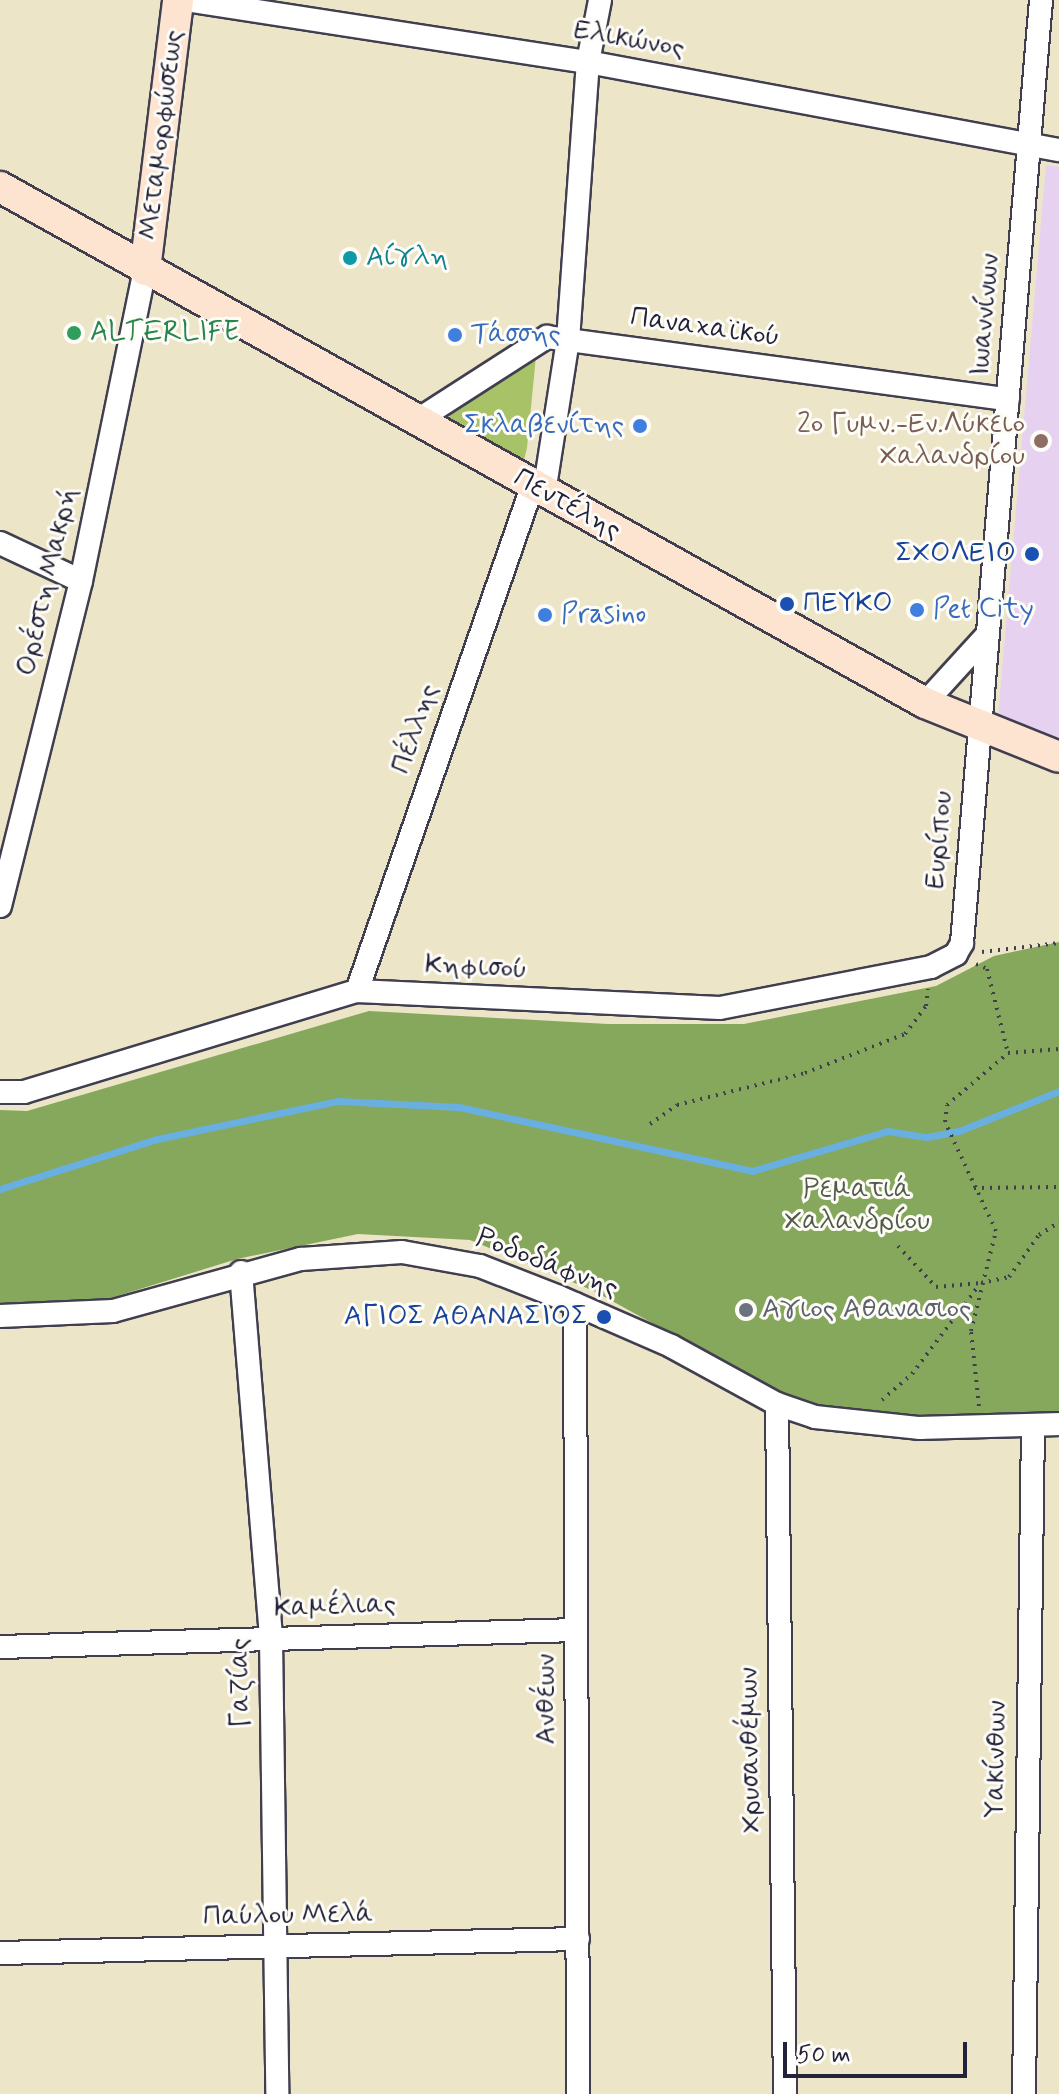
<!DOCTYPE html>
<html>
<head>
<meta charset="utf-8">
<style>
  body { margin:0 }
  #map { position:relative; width:1059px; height:2094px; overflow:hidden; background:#ede5c7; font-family:Mynerve,sans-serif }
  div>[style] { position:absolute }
  .built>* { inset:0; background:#e6d2f0 }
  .green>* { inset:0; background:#a8c268 }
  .forest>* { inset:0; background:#86a85c }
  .stream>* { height:7px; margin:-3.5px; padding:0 3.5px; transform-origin:3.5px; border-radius:3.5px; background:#69afdf }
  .path>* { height:4px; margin-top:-2px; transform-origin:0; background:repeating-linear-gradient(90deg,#403f50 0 2px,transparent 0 8px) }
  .roads { filter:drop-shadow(2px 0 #403f50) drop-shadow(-2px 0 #403f50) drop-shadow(0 2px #403f50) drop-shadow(0 -2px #403f50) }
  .street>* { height:22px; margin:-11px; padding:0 11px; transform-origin:11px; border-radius:11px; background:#fff }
  .secondary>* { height:30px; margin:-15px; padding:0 15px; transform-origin:15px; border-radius:15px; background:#fde4d1 }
  .dots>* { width:22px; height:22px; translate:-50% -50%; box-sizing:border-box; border:4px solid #fdfcf7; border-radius:50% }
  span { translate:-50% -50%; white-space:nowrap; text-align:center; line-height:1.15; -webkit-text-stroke:6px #fdfcf7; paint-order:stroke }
  .street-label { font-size:28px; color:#22223b }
  .culture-label { font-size:28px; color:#0d838f }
  .left { translate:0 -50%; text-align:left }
  .leisure-label { font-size:28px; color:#27864d }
  .shop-label { font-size:28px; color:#366cbe }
  .right { translate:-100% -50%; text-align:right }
  .education-label { font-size:28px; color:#785e54 }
  .transit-label { font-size:28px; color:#164399 }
  .park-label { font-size:28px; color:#515a4b }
  .worship-label { font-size:28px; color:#5b616d }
  .scale { position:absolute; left:783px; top:2042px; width:184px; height:36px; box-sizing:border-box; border:4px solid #22223b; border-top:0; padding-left:10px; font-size:24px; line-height:28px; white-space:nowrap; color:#22223b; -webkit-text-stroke:6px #fdfcf7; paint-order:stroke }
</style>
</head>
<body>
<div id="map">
  <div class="built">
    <div style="clip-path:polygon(1046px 165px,1059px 167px,1059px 740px,998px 716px)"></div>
  </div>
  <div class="green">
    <div style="clip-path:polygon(536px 356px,527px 448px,523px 464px,449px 421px,450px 414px)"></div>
  </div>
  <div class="forest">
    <div style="clip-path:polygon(1059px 942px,1059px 1415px,865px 1419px,788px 1398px,594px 1291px,470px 1240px,358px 1234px,237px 1259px,69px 1311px,0 1314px,0 1110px,27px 1111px,369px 1011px,608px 1024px,744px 1024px,936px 986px,994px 956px)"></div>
  </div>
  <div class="stream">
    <div style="left:0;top:1189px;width:165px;rotate:-17.7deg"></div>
    <div style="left:157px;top:1139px;width:185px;rotate:-11.9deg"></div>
    <div style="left:338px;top:1101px;width:121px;rotate:2.8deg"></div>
    <div style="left:459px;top:1107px;width:300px;rotate:12.3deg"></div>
    <div style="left:752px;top:1171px;width:142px;rotate:-16.4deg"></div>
    <div style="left:888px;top:1131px;width:39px;rotate:9deg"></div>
    <div style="left:927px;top:1137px;width:33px;rotate:-11deg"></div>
    <div style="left:959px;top:1131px;width:108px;rotate:-21.8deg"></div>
  </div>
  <div class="path">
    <div style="left:982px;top:952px;width:78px;rotate:-6.7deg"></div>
    <div style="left:976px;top:964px;width:12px;rotate:24deg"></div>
    <div style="left:987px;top:969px;width:87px;rotate:76deg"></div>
    <div style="left:650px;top:1124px;width:33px;rotate:-35deg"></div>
    <div style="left:677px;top:1105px;width:132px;rotate:-14deg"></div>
    <div style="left:805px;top:1073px;width:107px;rotate:-21.3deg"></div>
    <div style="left:905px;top:1034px;width:35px;rotate:-53deg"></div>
    <div style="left:926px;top:1006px;width:17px;rotate:-83deg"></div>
    <div style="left:974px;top:1188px;width:85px;rotate:-0.7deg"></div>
    <div style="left:898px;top:1246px;width:56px;rotate:47.2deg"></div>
    <div style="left:936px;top:1287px;width:45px;rotate:-5.1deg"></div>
    <div style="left:981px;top:1283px;width:29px;rotate:-12deg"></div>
    <div style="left:1009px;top:1277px;width:52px;rotate:-54.5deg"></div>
    <div style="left:1039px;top:1235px;width:24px;rotate:-33deg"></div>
    <div style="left:882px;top:1400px;width:40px;rotate:-41deg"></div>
    <div style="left:912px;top:1374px;width:111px;rotate:-53deg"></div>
    <div style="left:979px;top:1406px;width:75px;rotate:-96.1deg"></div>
    <div style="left:971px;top:1331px;width:103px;rotate:-76deg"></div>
    <div style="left:996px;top:1231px;width:120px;rotate:-115.1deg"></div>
    <div style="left:945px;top:1122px;width:17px;rotate:-83deg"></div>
    <div style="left:947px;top:1105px;width:80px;rotate:-40.4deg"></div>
    <div style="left:1008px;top:1053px;width:51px;rotate:-4.5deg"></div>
  </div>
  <div class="roads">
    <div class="street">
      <div style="left:186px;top:0;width:407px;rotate:8.8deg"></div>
      <div style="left:588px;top:62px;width:479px;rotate:10.6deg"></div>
      <div style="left:416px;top:421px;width:156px;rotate:-32.7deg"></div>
      <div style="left:547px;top:337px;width:465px;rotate:7.7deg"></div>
      <div style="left:544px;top:493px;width:155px;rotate:-81.1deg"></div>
      <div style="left:568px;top:340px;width:279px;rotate:-85.9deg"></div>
      <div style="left:588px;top:62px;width:63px;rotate:-79deg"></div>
      <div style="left:0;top:543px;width:89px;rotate:25.1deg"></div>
      <div style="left:925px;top:703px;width:92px;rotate:-47.6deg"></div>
      <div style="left:0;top:906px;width:335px;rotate:-76deg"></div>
      <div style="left:81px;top:581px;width:318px;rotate:-78.4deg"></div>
      <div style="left:357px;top:991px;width:534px;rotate:-70.85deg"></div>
      <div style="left:0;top:1092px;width:24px"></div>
      <div style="left:24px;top:1092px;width:348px;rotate:-16.9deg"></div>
      <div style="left:357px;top:991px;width:363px;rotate:2.7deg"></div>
      <div style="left:720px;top:1008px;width:215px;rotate:-11deg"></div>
      <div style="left:931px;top:967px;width:28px;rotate:-27deg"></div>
      <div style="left:956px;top:954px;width:13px;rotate:-61deg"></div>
      <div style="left:962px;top:943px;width:946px;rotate:-85.21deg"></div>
      <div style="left:241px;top:1272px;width:367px;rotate:85.3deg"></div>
      <div style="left:271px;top:1638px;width:456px;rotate:89.2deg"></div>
      <div style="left:575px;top:1304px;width:790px;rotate:89.78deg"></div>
      <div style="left:0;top:1316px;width:113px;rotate:-2.5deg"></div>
      <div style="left:113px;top:1311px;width:195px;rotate:-15.5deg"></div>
      <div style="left:301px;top:1259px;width:101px;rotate:-4deg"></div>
      <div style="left:402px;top:1252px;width:79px;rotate:10.2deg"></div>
      <div style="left:480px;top:1266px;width:85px;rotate:21.4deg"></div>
      <div style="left:559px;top:1297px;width:122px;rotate:23.6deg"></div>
      <div style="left:671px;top:1346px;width:121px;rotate:28.7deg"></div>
      <div style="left:777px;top:1404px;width:40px;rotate:18.9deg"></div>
      <div style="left:815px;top:1417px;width:106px;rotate:6deg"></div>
      <div style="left:920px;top:1428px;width:139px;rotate:-1.6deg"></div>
      <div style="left:777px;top:1404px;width:690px;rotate:89.34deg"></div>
      <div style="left:0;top:1647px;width:576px;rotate:-1.69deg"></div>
      <div style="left:0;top:1953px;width:578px;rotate:-1.39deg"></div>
      <div style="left:1024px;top:2094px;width:668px;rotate:-89.23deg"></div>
    </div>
    <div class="secondary">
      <div style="left:0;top:187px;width:1059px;rotate:29.15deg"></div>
      <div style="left:925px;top:703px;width:144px;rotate:21.9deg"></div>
      <div style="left:145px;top:270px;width:272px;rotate:-83deg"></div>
    </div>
  </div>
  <div class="dots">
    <div style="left:350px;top:258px;background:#0f9aa8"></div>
    <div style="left:74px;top:333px;background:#2e9e5b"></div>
    <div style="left:455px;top:335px;background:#3f7fe0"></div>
    <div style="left:640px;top:426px;background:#3f7fe0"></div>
    <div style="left:1041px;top:441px;background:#8d6e63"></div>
    <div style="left:1032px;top:554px;background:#1a4fb4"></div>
    <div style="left:787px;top:604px;background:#1a4fb4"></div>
    <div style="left:917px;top:610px;background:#3f7fe0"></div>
    <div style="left:545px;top:615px;background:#3f7fe0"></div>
    <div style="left:746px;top:1310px;background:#6b7280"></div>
    <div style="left:604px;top:1317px;background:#1a4fb4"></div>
  </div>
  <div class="street-label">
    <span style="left:629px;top:40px;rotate:10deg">Ελικώνος</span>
    <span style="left:162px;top:135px;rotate:-83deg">Μεταμορφώσεως</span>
    <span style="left:986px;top:315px;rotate:-85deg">Ιωαννίνων</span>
    <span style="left:705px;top:328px;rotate:8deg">Παναχαϊκού</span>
    <span style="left:567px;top:505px;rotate:29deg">Πεντέλης</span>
    <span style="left:48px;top:582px;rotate:-77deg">Ορέστη Μακρή</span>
    <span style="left:416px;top:729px;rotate:-71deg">Πέλλης</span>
    <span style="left:940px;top:840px;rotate:-85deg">Ευρίπου</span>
    <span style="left:476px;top:968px;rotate:3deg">Κηφισού</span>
    <span style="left:547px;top:1264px;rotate:21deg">Ροδοδάφνης</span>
    <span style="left:335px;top:1607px;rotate:-2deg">Καμέλιας</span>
    <span style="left:241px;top:1683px;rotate:-91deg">Γαζίας</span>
    <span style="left:547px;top:1699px;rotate:-90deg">Ανθέων</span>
    <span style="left:751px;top:1750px;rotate:-91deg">Χρυσανθέμων</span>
    <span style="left:997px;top:1759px;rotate:-89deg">Υακίνθων</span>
    <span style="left:288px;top:1916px;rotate:-1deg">Παύλου Μελά</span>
  </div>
  <div class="culture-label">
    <span class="left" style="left:366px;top:258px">Αίγλη</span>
  </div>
  <div class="leisure-label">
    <span class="left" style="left:90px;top:333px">ALTERLIFE</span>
  </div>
  <div class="shop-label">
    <span class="left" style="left:471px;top:335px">Τάσσης</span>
    <span class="right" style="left:624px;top:426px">Σκλαβενίτης</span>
    <span class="left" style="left:933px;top:610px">Pet City</span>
    <span class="left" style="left:561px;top:615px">Prasino</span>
  </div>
  <div class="education-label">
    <span class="right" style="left:1025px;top:441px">2ο Γυμν.-Εν.Λύκειο<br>Χαλανδρίου</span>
  </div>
  <div class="transit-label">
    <span class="right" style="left:1016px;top:554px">ΣΧΟΛΕΙΟ</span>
    <span class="left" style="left:803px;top:604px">ΠΕΥΚΟ</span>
    <span class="right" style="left:588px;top:1317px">ΑΓΙΟΣ ΑΘΑΝΑΣΙΟΣ</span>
  </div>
  <div class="park-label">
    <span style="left:857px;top:1206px">Ρεματιά<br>Χαλανδρίου</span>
  </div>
  <div class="worship-label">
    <span class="left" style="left:762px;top:1310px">Αγιος Αθανασιος</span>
  </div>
  <div class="scale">50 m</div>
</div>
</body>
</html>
